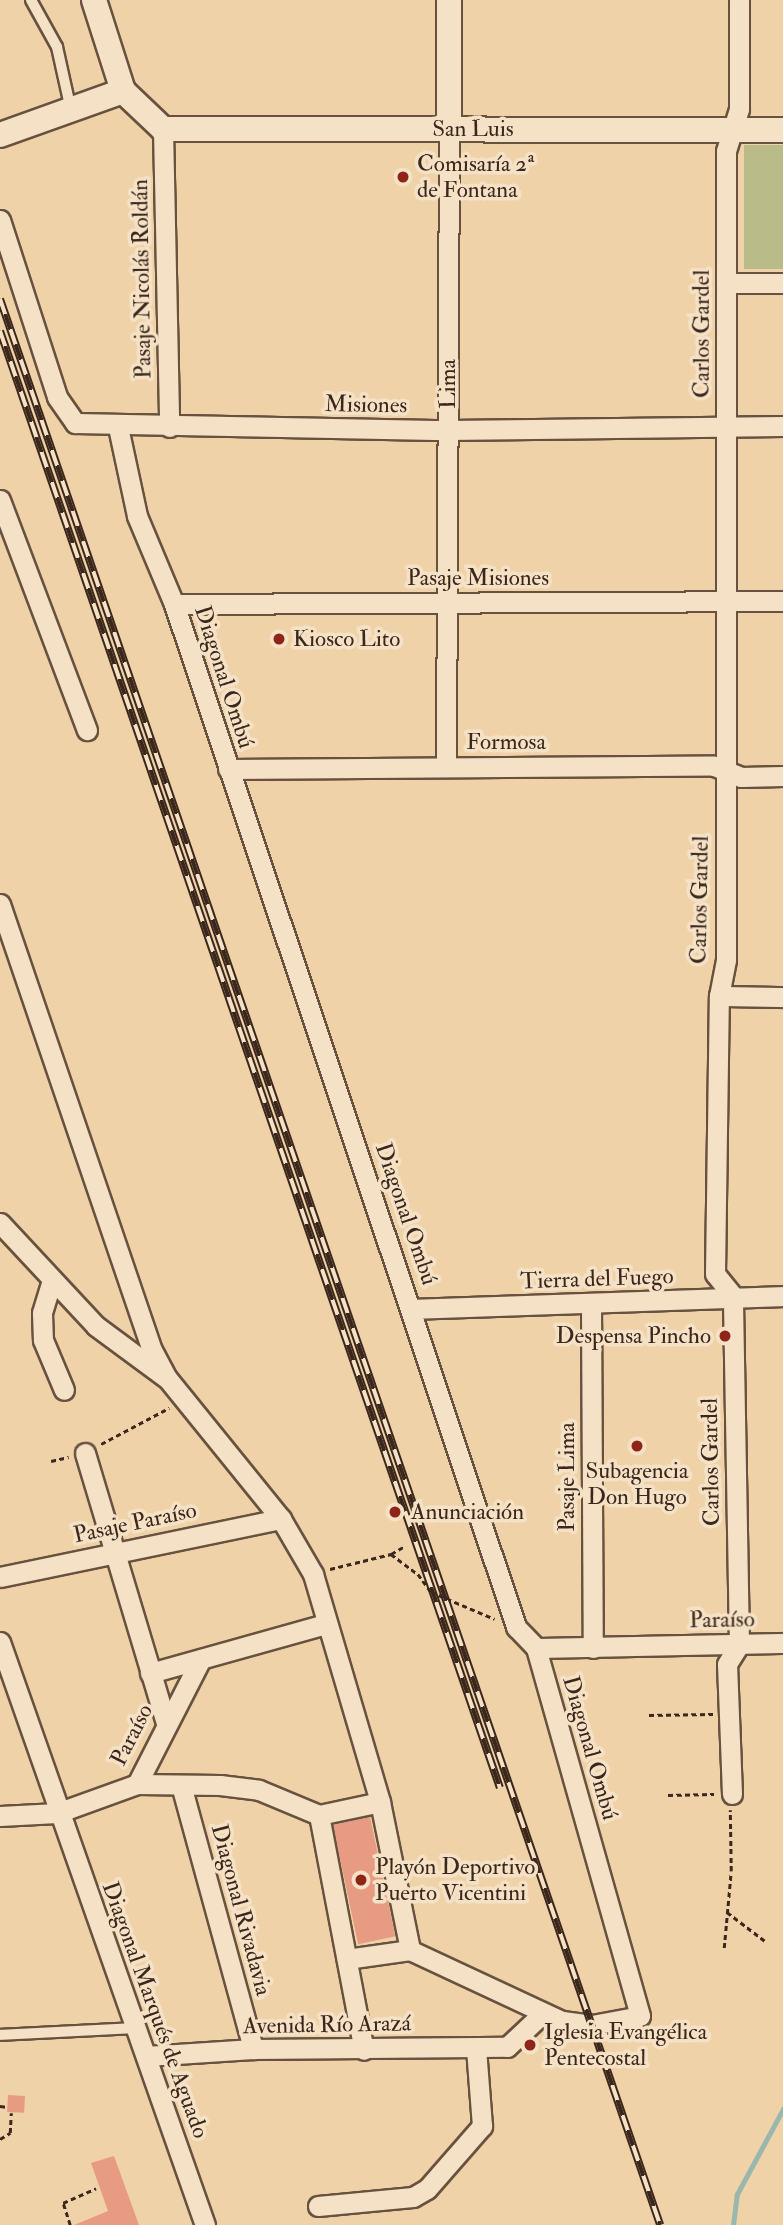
<!DOCTYPE html>
<html>
<head>
<meta charset="utf-8">
<style>
  body { margin:0 }
  #map { position:relative; width:783px; height:2225px; overflow:hidden; background:#efd2a8; font-family:"IM FELL Double Pica",serif }
  div>[style] { position:absolute }
  .green>* { inset:0; background:#b9bc88; transform-origin:0 0 }
  .stream>* { height:5px; margin:-2.5px; padding:0 2.5px; transform-origin:2.5px; border-radius:2.5px; background:#9ab7ac }
  .building>* { inset:0; background:#e79b83; transform-origin:0 0 }
  .path>* { height:2.5px; margin-top:-1.25px; transform-origin:0; background:repeating-linear-gradient(90deg,#3b271c 0 5px,transparent 0 8.5px) }
  .roads { filter:drop-shadow(2px 0 #68523f) drop-shadow(-2px 0 #68523f) drop-shadow(0 2px #68523f) drop-shadow(0 -2px #68523f) }
  .service>* { height:10px; margin:-5px; padding:0 5px; transform-origin:5px; border-radius:5px; background:#f5e2c6 }
  .minor>* { height:19px; margin:-9.5px; padding:0 9.5px; transform-origin:9.5px; border-radius:9.5px; background:#f5e2c6 }
  .tertiary>* { height:24px; margin:-12px; padding:0 12px; transform-origin:12px; border-radius:12px; background:#f5e2c6 }
  .rail>* { height:8px; margin-top:-4px; transform-origin:0; background:repeating-linear-gradient(90deg,#f5e2c6 0 16px,#3b271c 0 32px); box-sizing:border-box; border-block:2px solid #3b271c }
  .dots>* { width:19px; height:19px; translate:-50% -50%; box-sizing:border-box; border:4px solid #f5e2c6; border-radius:50% }
  span { translate:-50% -50%; white-space:nowrap; text-align:center; line-height:1.15; -webkit-text-stroke:7px #f5e2c6; paint-order:stroke }
  .street-label { font-size:23px; color:#3b271c }
  .poi-label { font-size:23px; color:#3b271c }
  .left { translate:0 -50%; text-align:left }
  .right { translate:-100% -50%; text-align:right }
</style>
</head>
<body>
<div id="map">
  <div class="green">
    <div style="left:744px;top:145px;width:39px;height:124px"></div>
  </div>
  <div class="stream">
    <div style="left:733px;top:2225px;width:31px;rotate:-83deg"></div>
    <div style="left:737px;top:2194px;width:97px;rotate:-61.6deg"></div>
  </div>
  <div class="building">
    <div style="left:370px;top:1817px;width:122px;height:38px;rotate:78deg"></div>
    <div style="left:8px;top:2095px;width:17px;height:17px;rotate:3deg"></div>
    <div style="clip-path:polygon(114px 2156px,139px 2225px,74px 2225px,108px 2211px,91px 2163px)"></div>
  </div>
  <div class="path">
    <div style="left:101px;top:1444px;width:77px;rotate:-27.9deg"></div>
    <div style="left:51px;top:1461px;width:18px;rotate:-13deg"></div>
    <div style="left:391px;top:1554px;width:16px;rotate:-30deg"></div>
    <div style="left:330px;top:1569px;width:63px;rotate:-13.8deg"></div>
    <div style="left:391px;top:1554px;width:34px;rotate:37deg"></div>
    <div style="left:418px;top:1574px;width:22px;rotate:54deg"></div>
    <div style="left:431px;top:1592px;width:69px;rotate:22.9deg"></div>
    <div style="left:649px;top:1715px;width:64px;rotate:-0.9deg"></div>
    <div style="left:668px;top:1795px;width:46px;rotate:-1.2deg"></div>
    <div style="left:727px;top:1912px;width:48px;rotate:37.3deg"></div>
    <div style="left:724px;top:1948px;width:77px;rotate:-84.8deg"></div>
    <div style="left:731px;top:1871px;width:61px;rotate:-90.9deg"></div>
    <div style="left:0;top:2106px;width:8px;rotate:7deg"></div>
    <div style="left:0;top:2139px;width:12px;rotate:-31deg"></div>
    <div style="left:10px;top:2133px;width:20px;rotate:-87deg"></div>
    <div style="left:70px;top:2225px;width:23px;rotate:-108deg"></div>
    <div style="left:63px;top:2203px;width:36px;rotate:-24deg"></div>
  </div>
  <div class="roads">
    <div class="service">
      <div style="left:31px;top:0;width:54px;rotate:61deg"></div>
      <div style="left:57px;top:47px;width:65px;rotate:77.5deg"></div>
      <div style="left:0;top:2035px;width:136px;rotate:-2.9deg"></div>
    </div>
    <div class="minor">
      <div style="left:163px;top:129px;width:298px;rotate:88.8deg"></div>
      <div style="left:0;top:220px;width:186px;rotate:72.1deg"></div>
      <div style="left:57px;top:397px;width:32px;rotate:55deg"></div>
      <div style="left:75px;top:423px;width:373px;rotate:1.1deg"></div>
      <div style="left:448px;top:430px;width:335px;rotate:-0.7deg"></div>
      <div style="left:726px;top:283px;width:57px"></div>
      <div style="left:118px;top:427px;width:91px;rotate:77.9deg"></div>
      <div style="left:137px;top:516px;width:95px;rotate:67.2deg"></div>
      <div style="left:174px;top:604px;width:1079px;rotate:71.51deg"></div>
      <div style="left:516px;top:1627px;width:29px;rotate:46deg"></div>
      <div style="left:536px;top:1648px;width:382px;rotate:74.2deg"></div>
      <div style="left:640px;top:2016px;width:49px;rotate:169.4deg"></div>
      <div style="left:592px;top:2025px;width:30px;rotate:-172deg"></div>
      <div style="left:562px;top:2021px;width:168px;rotate:-155deg"></div>
      <div style="left:410px;top:1950px;width:64px;rotate:171.9deg"></div>
      <div style="left:0;top:500px;width:246px;rotate:69.3deg"></div>
      <div style="left:174px;top:604px;width:609px;rotate:-0.28deg"></div>
      <div style="left:446px;top:767px;width:639px;rotate:-89.73deg"></div>
      <div style="left:228px;top:769px;width:486px;rotate:-0.4deg"></div>
      <div style="left:714px;top:766px;width:29px;rotate:22deg"></div>
      <div style="left:741px;top:777px;width:42px;rotate:-1.4deg"></div>
      <div style="left:0;top:904px;width:471px;rotate:71.2deg"></div>
      <div style="left:152px;top:1350px;width:32px;rotate:62deg"></div>
      <div style="left:167px;top:1378px;width:181px;rotate:51deg"></div>
      <div style="left:281px;top:1519px;width:64px;rotate:59.8deg"></div>
      <div style="left:313px;top:1574px;width:238px;rotate:73.6deg"></div>
      <div style="left:380px;top:1802px;width:151px;rotate:78.5deg"></div>
      <div style="left:719px;top:996px;width:64px;rotate:0.9deg"></div>
      <div style="left:0;top:1223px;width:141px;rotate:47deg"></div>
      <div style="left:96px;top:1326px;width:86px;rotate:36.5deg"></div>
      <div style="left:52px;top:1280px;width:34px;rotate:107deg"></div>
      <div style="left:42px;top:1313px;width:27px;rotate:88deg"></div>
      <div style="left:43px;top:1340px;width:54px;rotate:67.2deg"></div>
      <div style="left:591px;top:1305px;width:343px;rotate:89.7deg"></div>
      <div style="left:412px;top:1309px;width:371px;rotate:-2deg"></div>
      <div style="left:85px;top:1453px;width:282px;rotate:73.3deg"></div>
      <div style="left:0;top:1577px;width:287px;rotate:-11.7deg"></div>
      <div style="left:0;top:1642px;width:618px;rotate:70.63deg"></div>
      <div style="left:536px;top:1648px;width:247px;rotate:-1.2deg"></div>
      <div style="left:150px;top:1673px;width:183px;rotate:-15.6deg"></div>
      <div style="left:137px;top:1784px;width:83px;rotate:0.7deg"></div>
      <div style="left:220px;top:1785px;width:39px;rotate:7deg"></div>
      <div style="left:259px;top:1790px;width:65px;rotate:22.6deg"></div>
      <div style="left:319px;top:1815px;width:239px;rotate:79.2deg"></div>
      <div style="left:181px;top:1785px;width:274px;rotate:74.7deg"></div>
      <div style="left:732px;top:1794px;width:130px;rotate:-92.2deg"></div>
      <div style="left:727px;top:1664px;width:22px;rotate:-58deg"></div>
      <div style="left:739px;top:1645px;width:349px;rotate:-91deg"></div>
      <div style="left:733px;top:1296px;width:28px;rotate:-129deg"></div>
      <div style="left:715px;top:1274px;width:278px;rotate:-89.2deg"></div>
      <div style="left:719px;top:996px;width:37px;rotate:-79deg"></div>
      <div style="left:726px;top:960px;width:809px;rotate:-90deg"></div>
      <div style="left:726px;top:151px;width:44px;rotate:-72.8deg"></div>
      <div style="left:739px;top:109px;width:109px;rotate:-90deg"></div>
      <div style="left:319px;top:1815px;width:62px;rotate:-12deg"></div>
      <div style="left:0;top:1816px;width:57px;rotate:-3deg"></div>
      <div style="left:57px;top:1813px;width:85px;rotate:-19.9deg"></div>
      <div style="left:137px;top:1784px;width:140px;rotate:-62.9deg"></div>
      <div style="left:146px;top:2056px;width:107px;rotate:-3.7deg"></div>
      <div style="left:253px;top:2049px;width:254px;rotate:-0.5deg"></div>
      <div style="left:507px;top:2047px;width:48px;rotate:-43.3deg"></div>
      <div style="left:318px;top:2206px;width:95px;rotate:-5.4deg"></div>
      <div style="left:413px;top:2197px;width:16px;rotate:-30deg"></div>
      <div style="left:427px;top:2189px;width:84px;rotate:-48.9deg"></div>
      <div style="left:482px;top:2126px;width:78px;rotate:-94.4deg"></div>
    </div>
    <div class="tertiary">
      <div style="left:94px;top:0;width:96px;rotate:72.3deg"></div>
      <div style="left:123px;top:91px;width:55px;rotate:43.5deg"></div>
      <div style="left:163px;top:129px;width:620px;rotate:0.09deg"></div>
      <div style="left:449px;top:0;width:128px;rotate:90deg"></div>
      <div style="left:0;top:135px;width:131px;rotate:-19.7deg"></div>
    </div>
  </div>
  <div class="rail">
    <div style="left:0;top:299px;width:2036px;rotate:71.08deg"></div>
    <div style="left:0;top:331px;width:1540px;rotate:71.06deg"></div>
  </div>
  <div class="dots">
    <div style="left:403px;top:177px;background:#8f2418"></div>
    <div style="left:279px;top:639px;background:#8f2418"></div>
    <div style="left:725px;top:1336px;background:#8f2418"></div>
    <div style="left:637px;top:1446px;background:#8f2418"></div>
    <div style="left:395px;top:1512px;background:#8f2418"></div>
    <div style="left:361px;top:1880px;background:#8f2418"></div>
    <div style="left:530px;top:2045px;background:#8f2418"></div>
  </div>
  <div class="street-label">
    <span style="left:473px;top:129px">San Luis</span>
    <span style="left:142px;top:279px;rotate:-91deg">Pasaje Nicolás Roldán</span>
    <span style="left:702px;top:334px;rotate:-90deg">Carlos Gardel</span>
    <span style="left:448px;top:384px;rotate:-90deg">Lima</span>
    <span style="left:366px;top:405px;rotate:1deg">Misiones</span>
    <span style="left:478px;top:578px">Pasaje Misiones</span>
    <span style="left:224px;top:677px;rotate:72deg">Diagonal Ombú</span>
    <span style="left:506px;top:742px">Formosa</span>
    <span style="left:700px;top:900px;rotate:-89deg">Carlos Gardel</span>
    <span style="left:406px;top:1214px;rotate:71deg">Diagonal Ombú</span>
    <span style="left:597px;top:1279px;rotate:-2deg">Tierra del Fuego</span>
    <span style="left:711px;top:1462px;rotate:-91deg">Carlos Gardel</span>
    <span style="left:567px;top:1477px;rotate:-90deg">Pasaje Lima</span>
    <span style="left:135px;top:1523px;rotate:-12deg">Pasaje Paraíso</span>
    <span style="left:722px;top:1620px;rotate:-1deg">Paraíso</span>
    <span style="left:132px;top:1735px;rotate:-63deg">Paraíso</span>
    <span style="left:590px;top:1748px;rotate:74deg">Diagonal Ombú</span>
    <span style="left:241px;top:1910px;rotate:75deg">Diagonal Rivadavia</span>
    <span style="left:155px;top:2010px;rotate:70deg">Diagonal Marqués de Aguado</span>
    <span style="left:327px;top:2025px;rotate:-1deg">Avenida Río Arazá</span>
  </div>
  <div class="poi-label">
    <span class="left" style="left:417px;top:177px">Comisaría 2ª<br>de Fontana</span>
    <span class="left" style="left:293px;top:639px">Kiosco Lito</span>
    <span class="right" style="left:711px;top:1336px">Despensa Pincho</span>
    <span style="left:637px;top:1484px">Subagencia<br>Don Hugo</span>
    <span class="left" style="left:411px;top:1512px">Anunciación</span>
    <span class="left" style="left:375px;top:1880px">Playón Deportivo<br>Puerto Vicentini</span>
    <span class="left" style="left:544px;top:2045px">Iglesia Evangélica<br>Pentecostal</span>
  </div>
</div>
</body>
</html>
